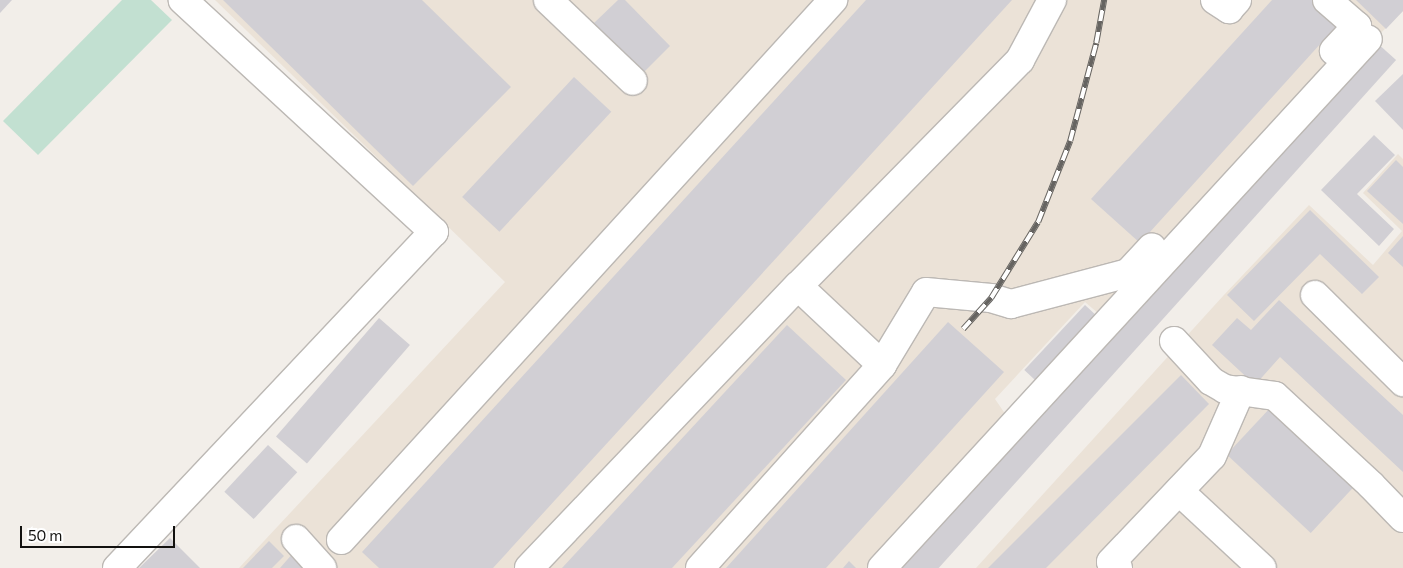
<!DOCTYPE html>
<html>
<head>
<meta charset="utf-8">
<style>
  body { margin:0 }
  #map { position:relative; width:1403px; height:568px; overflow:hidden; background:#f2eee9; font-family:Commissioner,sans-serif }
  div>[style] { position:absolute }
  .built>* { inset:0; background:#ebe2d7 }
  .green>* { inset:0; background:#c2e0d1 }
  .building>* { inset:0; background:#d1cfd4; transform-origin:0 0 }
  .roads { filter:drop-shadow(1px 0 #bcb8b4) drop-shadow(-1px 0 #bcb8b4) drop-shadow(0 1px #bcb8b4) drop-shadow(0 -1px #bcb8b4) }
  .minor>* { height:28px; margin:-14px; padding:0 14px; transform-origin:14px; border-radius:14px; background:#fff }
  .rail>* { height:5.5px; margin-top:-2.75px; transform-origin:0; background:repeating-linear-gradient(90deg,#fff 0 11px,#666461 0 22px); box-sizing:border-box; border-block:1px solid #666461 }
  span { translate:-50% -50%; white-space:nowrap; text-align:center; line-height:1.15; -webkit-text-stroke:4px #fff; paint-order:stroke }
  .scale { position:absolute; left:20px; top:526px; width:155px; height:22px; box-sizing:border-box; border:2px solid #12110f; border-top:0; padding-left:6px; font-size:15px; line-height:18px; white-space:nowrap; color:#12110f; -webkit-text-stroke:4px #fff; paint-order:stroke }
</style>
</head>
<body>
<div id="map">
  <div class="built">
    <div style="clip-path:polygon(215px 0,1403px 0,1403px 11px,1099px 314px,1085px 302px,995px 399px,1008px 418px,869px 568px,239px 568px,505px 282px)"></div>
    <div style="clip-path:polygon(1398px 154px,1403px 159px,1403px 568px,976px 568px,1223px 296px,1309px 205px,1373px 265px,1402px 231px,1363px 193px)"></div>
  </div>
  <div class="green">
    <div style="clip-path:polygon(122px 0,151px 0,172px 20px,38px 155px,3px 121px)"></div>
  </div>
  <div class="building">
    <div style="clip-path:polygon(0 0,12px 0,0 13px)"></div>
    <div style="clip-path:polygon(223px 0,422px 0,511px 87px,413px 186px)"></div>
    <div style="clip-path:polygon(618px 0,625px 0,670px 46px,643px 73px,594px 23px)"></div>
    <div style="clip-path:polygon(866px 0,1012px 0,493px 568px,379px 568px,362px 552px)"></div>
    <div style="clip-path:polygon(1272px 0,1318px 0,1341px 21px,1140px 243px,1091px 199px)"></div>
    <div style="clip-path:polygon(1356px 0,1403px 0,1403px 11px,1386px 29px)"></div>
    <div style="left:1376px;top:42px;width:27px;height:711px;rotate:42deg"></div>
    <div style="clip-path:polygon(1403px 74px,1403px 130px,1375px 101px)"></div>
    <div style="left:574px;top:77px;width:51px;height:164px;rotate:43deg"></div>
    <div style="clip-path:polygon(1374px 135px,1395px 155px,1357px 194px,1394px 229px,1379px 246px,1321px 190px)"></div>
    <div style="clip-path:polygon(1396px 160px,1403px 167px,1403px 224px,1367px 191px)"></div>
    <div style="clip-path:polygon(1310px 210px,1379px 277px,1362px 294px,1320px 254px,1254px 321px,1227px 295px)"></div>
    <div style="clip-path:polygon(1403px 236px,1403px 267px,1388px 253px)"></div>
    <div style="clip-path:polygon(1279px 300px,1403px 415px,1403px 472px,1280px 357px,1255px 385px,1212px 345px,1237px 318px,1251px 330px)"></div>
    <div style="left:1085px;top:305px;width:18px;height:89px;rotate:43deg"></div>
    <div style="left:379px;top:318px;width:41px;height:157px;rotate:41deg"></div>
    <div style="clip-path:polygon(948px 322px,1004px 372px,826px 568px,726px 568px)"></div>
    <div style="clip-path:polygon(787px 325px,846px 380px,672px 568px,562px 568px)"></div>
    <div style="clip-path:polygon(1181px 375px,1209px 404px,1046px 568px,988px 568px)"></div>
    <div style="left:1271px;top:407px;width:115px;height:65px;rotate:43deg"></div>
    <div style="left:268px;top:445px;width:40px;height:64px;rotate:43deg"></div>
    <div style="clip-path:polygon(170px 538px,200px 568px,139px 568px)"></div>
    <div style="clip-path:polygon(269px 541px,284px 556px,272px 568px,243px 568px)"></div>
    <div style="clip-path:polygon(294px 552px,312px 568px,280px 568px)"></div>
    <div style="clip-path:polygon(849px 561px,856px 568px,843px 568px)"></div>
  </div>
  <div class="roads">
    <div class="minor">
      <div style="left:548px;top:0;width:117px;rotate:43.6deg"></div>
      <div style="left:1215px;top:0;width:17px;rotate:33deg"></div>
      <div style="left:1229px;top:9px;width:12px;rotate:-48deg"></div>
      <div style="left:1327px;top:0;width:40px;rotate:41deg"></div>
      <div style="left:1357px;top:26px;width:34px;rotate:133deg"></div>
      <div style="left:1315px;top:295px;width:124px;rotate:44.7deg"></div>
      <div style="left:1174px;top:341px;width:54px;rotate:47.2deg"></div>
      <div style="left:1211px;top:381px;width:16px;rotate:30deg"></div>
      <div style="left:1225px;top:389px;width:50px;rotate:8deg"></div>
      <div style="left:1275px;top:396px;width:131px;rotate:42.8deg"></div>
      <div style="left:1371px;top:485px;width:46px;rotate:45.9deg"></div>
      <div style="left:882px;top:365px;width:85px;rotate:-58.9deg"></div>
      <div style="left:926px;top:292px;width:65px;rotate:5.3deg"></div>
      <div style="left:991px;top:298px;width:21px;rotate:17deg"></div>
      <div style="left:1011px;top:304px;width:121px;rotate:-14.8deg"></div>
      <div style="left:1128px;top:273px;width:35px;rotate:-47deg"></div>
      <div style="left:1179px;top:491px;width:113px;rotate:42.9deg"></div>
      <div style="left:296px;top:539px;width:39px;rotate:48deg"></div>
      <div style="left:341px;top:540px;width:731px;rotate:-47.66deg"></div>
      <div style="left:117px;top:568px;width:462px;rotate:-46.7deg"></div>
      <div style="left:434px;top:232px;width:342px;rotate:-137.3deg"></div>
      <div style="left:529px;top:568px;width:390px;rotate:-46.4deg"></div>
      <div style="left:798px;top:286px;width:317px;rotate:-45.5deg"></div>
      <div style="left:1020px;top:60px;width:68px;rotate:-61.9deg"></div>
      <div style="left:700px;top:568px;width:273px;rotate:-48.1deg"></div>
      <div style="left:882px;top:365px;width:115px;rotate:-136.8deg"></div>
      <div style="left:882px;top:568px;width:718px;rotate:-47.43deg"></div>
      <div style="left:1118px;top:568px;width:9px;rotate:-139deg"></div>
      <div style="left:1111px;top:562px;width:146px;rotate:-46.4deg"></div>
      <div style="left:1212px;top:456px;width:72px;rotate:-66.3deg"></div>
    </div>
  </div>
  <div class="rail">
    <div style="left:963px;top:329px;width:42px;rotate:-47.9deg"></div>
    <div style="left:991px;top:298px;width:89px;rotate:-58.3deg"></div>
    <div style="left:1038px;top:222px;width:87px;rotate:-68.4deg"></div>
    <div style="left:1070px;top:141px;width:101px;rotate:-75.1deg"></div>
    <div style="left:1096px;top:43px;width:44px;rotate:-79.5deg"></div>
  </div>
  <div class="scale">50 m</div>
</div>
</body>
</html>
